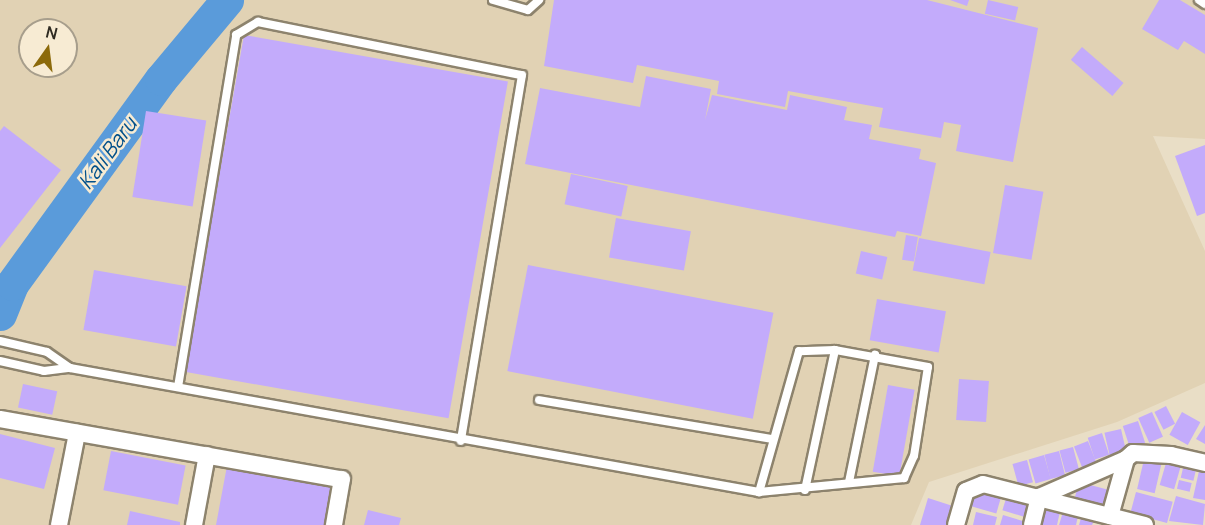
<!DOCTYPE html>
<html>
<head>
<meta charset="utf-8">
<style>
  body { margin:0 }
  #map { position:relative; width:1205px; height:525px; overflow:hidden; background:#e9dec6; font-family:Manrope,sans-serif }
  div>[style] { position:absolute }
  .built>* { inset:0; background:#e1d2b4 }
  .river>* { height:33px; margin:-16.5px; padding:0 16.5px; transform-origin:16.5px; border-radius:16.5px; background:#5a9bda }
  .building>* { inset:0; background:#c3abfb; transform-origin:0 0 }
  .roads { filter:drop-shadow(2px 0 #8d836d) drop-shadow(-2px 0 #8d836d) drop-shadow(0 2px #8d836d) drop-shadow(0 -2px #8d836d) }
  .service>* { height:8px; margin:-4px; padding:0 4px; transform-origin:4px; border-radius:4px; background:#fff }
  .minor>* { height:16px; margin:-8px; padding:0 8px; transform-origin:8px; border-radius:8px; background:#fff }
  span { translate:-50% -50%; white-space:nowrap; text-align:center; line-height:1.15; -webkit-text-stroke:5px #f7ebd3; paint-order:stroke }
  .water-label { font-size:21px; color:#02508a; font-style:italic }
  .north { position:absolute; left:18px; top:18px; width:60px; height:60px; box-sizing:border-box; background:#f7ebd3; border:2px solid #a79e8c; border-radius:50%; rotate:14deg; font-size:16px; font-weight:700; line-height:24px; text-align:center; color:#2f2b22 }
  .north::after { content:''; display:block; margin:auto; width:21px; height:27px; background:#8c6a0b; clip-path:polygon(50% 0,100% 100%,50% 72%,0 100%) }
</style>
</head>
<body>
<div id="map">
  <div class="built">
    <div style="clip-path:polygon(evenodd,0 0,1205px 0,1205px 139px,1153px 136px,1205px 251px,1205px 383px,1117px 422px,929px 482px,911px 525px,0 525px,0 0,30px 30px,66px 30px,66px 66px,30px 66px,30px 30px)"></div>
  </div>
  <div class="river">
    <div style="left:0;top:314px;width:32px;rotate:-68deg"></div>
    <div style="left:12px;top:284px;width:253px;rotate:-54deg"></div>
    <div style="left:161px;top:79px;width:103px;rotate:-50.1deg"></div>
  </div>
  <div class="building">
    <div style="clip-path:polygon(554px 0,927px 0,1038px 28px,1013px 162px,956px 151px,961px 125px,944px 122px,941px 138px,879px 127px,883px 108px,788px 91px,785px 107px,717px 94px,719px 81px,637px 65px,633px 83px,544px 66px)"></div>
    <div style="clip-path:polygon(950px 0,969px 0,967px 6px)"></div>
    <div style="left:988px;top:0;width:31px;height:14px;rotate:13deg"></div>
    <div style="clip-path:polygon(1159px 0,1180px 0,1205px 15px,1205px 54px,1184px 41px,1178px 50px,1142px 29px)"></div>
    <div style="left:244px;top:35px;width:268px;height:342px;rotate:10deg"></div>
    <div style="left:1082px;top:47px;width:55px;height:17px;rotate:41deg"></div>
    <div style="clip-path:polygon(646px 76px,711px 89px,705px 120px,712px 95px,787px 110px,790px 95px,847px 107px,844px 120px,872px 125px,869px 139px,921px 149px,919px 159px,936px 163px,921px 236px,897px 231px,895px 237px,525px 164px,540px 88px,640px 107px)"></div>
    <div style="left:146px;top:111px;width:61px;height:87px;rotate:9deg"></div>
    <div style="clip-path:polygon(4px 126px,61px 170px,0 248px,0 131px)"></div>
    <div style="clip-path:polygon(1205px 145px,1205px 213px,1197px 216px,1175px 156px)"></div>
    <div style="left:571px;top:174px;width:58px;height:31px;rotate:12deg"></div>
    <div style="left:1005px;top:185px;width:39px;height:69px;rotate:10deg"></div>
    <div style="left:616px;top:218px;width:76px;height:40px;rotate:10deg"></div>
    <div style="left:906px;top:235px;width:12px;height:25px;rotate:9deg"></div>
    <div style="left:919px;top:238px;width:73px;height:33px;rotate:11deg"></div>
    <div style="left:861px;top:251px;width:27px;height:23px;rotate:13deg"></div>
    <div style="left:528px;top:265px;width:250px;height:108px;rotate:11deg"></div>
    <div style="left:94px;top:270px;width:94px;height:61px;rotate:10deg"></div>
    <div style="left:877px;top:299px;width:70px;height:42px;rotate:10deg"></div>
    <div style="left:959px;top:379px;width:30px;height:41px;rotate:4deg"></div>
    <div style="left:23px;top:384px;width:35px;height:24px;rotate:12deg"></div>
    <div style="left:888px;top:385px;width:27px;height:88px;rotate:10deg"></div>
    <div style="left:1166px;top:406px;width:20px;height:13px;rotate:63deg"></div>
    <div style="left:1152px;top:412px;width:27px;height:15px;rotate:66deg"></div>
    <div style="left:1182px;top:412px;width:21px;height:26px;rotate:29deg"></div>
    <div style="left:1138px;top:421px;width:23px;height:16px;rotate:72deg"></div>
    <div style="clip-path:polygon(1205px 425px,1205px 444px,1196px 439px)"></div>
    <div style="left:1121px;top:429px;width:23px;height:17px;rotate:77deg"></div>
    <div style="left:1102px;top:433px;width:23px;height:15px;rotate:72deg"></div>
    <div style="clip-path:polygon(0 434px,55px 448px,44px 489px,0 478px)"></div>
    <div style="left:1088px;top:441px;width:25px;height:15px;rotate:69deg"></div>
    <div style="left:1073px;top:447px;width:23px;height:14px;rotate:75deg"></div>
    <div style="left:111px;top:451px;width:76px;height:40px;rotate:11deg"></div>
    <div style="left:1059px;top:451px;width:25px;height:15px;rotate:76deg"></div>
    <div style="left:1044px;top:455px;width:25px;height:16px;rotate:74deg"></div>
    <div style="left:1145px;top:455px;width:18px;height:35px;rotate:13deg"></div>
    <div style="left:1027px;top:460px;width:23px;height:15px;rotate:75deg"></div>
    <div style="left:1166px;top:463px;width:15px;height:23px;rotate:16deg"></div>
    <div style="clip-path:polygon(227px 466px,338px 486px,330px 525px,216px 525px)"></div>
    <div style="left:1183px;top:468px;width:13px;height:10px;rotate:13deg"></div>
    <div style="clip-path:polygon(1199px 471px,1205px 472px,1205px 500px,1193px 498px)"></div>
    <div style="left:1179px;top:480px;width:13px;height:9px;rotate:13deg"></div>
    <div style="left:1079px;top:482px;width:39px;height:18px;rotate:15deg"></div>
    <div style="left:976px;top:490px;width:26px;height:17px;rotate:16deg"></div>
    <div style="left:1008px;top:492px;width:24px;height:19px;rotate:17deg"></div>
    <div style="left:1136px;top:492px;width:38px;height:22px;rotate:15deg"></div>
    <div style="clip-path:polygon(1176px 496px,1205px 504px,1203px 525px,1169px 521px)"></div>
    <div style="clip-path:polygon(928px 498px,959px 508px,954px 525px,920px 525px)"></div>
    <div style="clip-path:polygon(1042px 503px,1061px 507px,1057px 525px,1037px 525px)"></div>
    <div style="clip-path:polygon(368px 510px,401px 518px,399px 525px,364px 525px)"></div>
    <div style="clip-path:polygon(130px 511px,180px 522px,180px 525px,127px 525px)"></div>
    <div style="clip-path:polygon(976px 512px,997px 517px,995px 525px,973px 525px)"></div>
    <div style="clip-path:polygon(1063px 512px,1078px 516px,1076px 525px,1059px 525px)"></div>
    <div style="clip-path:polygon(1003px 515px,1026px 522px,1025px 525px,1000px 525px)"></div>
    <div style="clip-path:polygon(1081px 518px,1094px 521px,1092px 525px,1079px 525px)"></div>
  </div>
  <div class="roads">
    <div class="service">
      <div style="left:493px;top:0;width:36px;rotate:16deg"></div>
      <div style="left:528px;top:10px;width:15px;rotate:-42deg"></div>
      <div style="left:1199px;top:0;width:7px;rotate:34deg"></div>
      <div style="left:0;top:341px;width:48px;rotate:13.2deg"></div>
      <div style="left:47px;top:352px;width:28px;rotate:35deg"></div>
      <div style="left:0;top:361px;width:45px;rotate:12.8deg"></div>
      <div style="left:44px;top:371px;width:26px;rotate:-7deg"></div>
      <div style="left:70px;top:368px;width:700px;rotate:10.2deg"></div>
      <div style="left:759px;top:492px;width:146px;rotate:-5.5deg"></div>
      <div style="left:904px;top:478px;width:24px;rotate:-66deg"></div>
      <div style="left:914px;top:456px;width:90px;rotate:-81.1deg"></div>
      <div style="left:928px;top:367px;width:95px;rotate:-169.6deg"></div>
      <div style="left:835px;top:350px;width:36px;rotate:178deg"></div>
      <div style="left:799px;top:351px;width:147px;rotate:105.8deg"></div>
      <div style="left:178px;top:387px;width:357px;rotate:-80.6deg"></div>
      <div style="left:236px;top:35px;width:26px;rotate:-31deg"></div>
      <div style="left:258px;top:22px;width:269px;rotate:11.4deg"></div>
      <div style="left:522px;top:75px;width:371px;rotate:99.5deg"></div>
      <div style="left:539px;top:400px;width:236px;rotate:9.5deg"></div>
      <div style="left:849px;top:482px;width:130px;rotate:-78.4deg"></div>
      <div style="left:805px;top:490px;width:143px;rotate:-77.9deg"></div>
    </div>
    <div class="minor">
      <div style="left:0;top:419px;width:347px;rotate:10deg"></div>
      <div style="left:342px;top:479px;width:47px;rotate:99.9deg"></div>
      <div style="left:1110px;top:516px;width:59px;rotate:-74.3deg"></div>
      <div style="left:1126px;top:459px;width:9px;rotate:-41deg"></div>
      <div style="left:1133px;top:453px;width:38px;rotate:3deg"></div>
      <div style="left:1171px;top:455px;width:35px;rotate:13deg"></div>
      <div style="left:59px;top:525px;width:94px;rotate:-78.9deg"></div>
      <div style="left:194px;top:525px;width:71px;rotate:-79.5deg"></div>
      <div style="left:956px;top:525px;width:35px;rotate:-74deg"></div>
      <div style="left:966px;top:491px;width:18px;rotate:-22deg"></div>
      <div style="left:983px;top:484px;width:167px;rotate:14.2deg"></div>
      <div style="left:1032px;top:525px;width:29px;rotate:-76deg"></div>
      <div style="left:1039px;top:497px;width:95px;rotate:-23.6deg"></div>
    </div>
  </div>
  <div class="water-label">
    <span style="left:107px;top:153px;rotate:-54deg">Kali Baru</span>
  </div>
  <div class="north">N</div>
</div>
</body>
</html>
